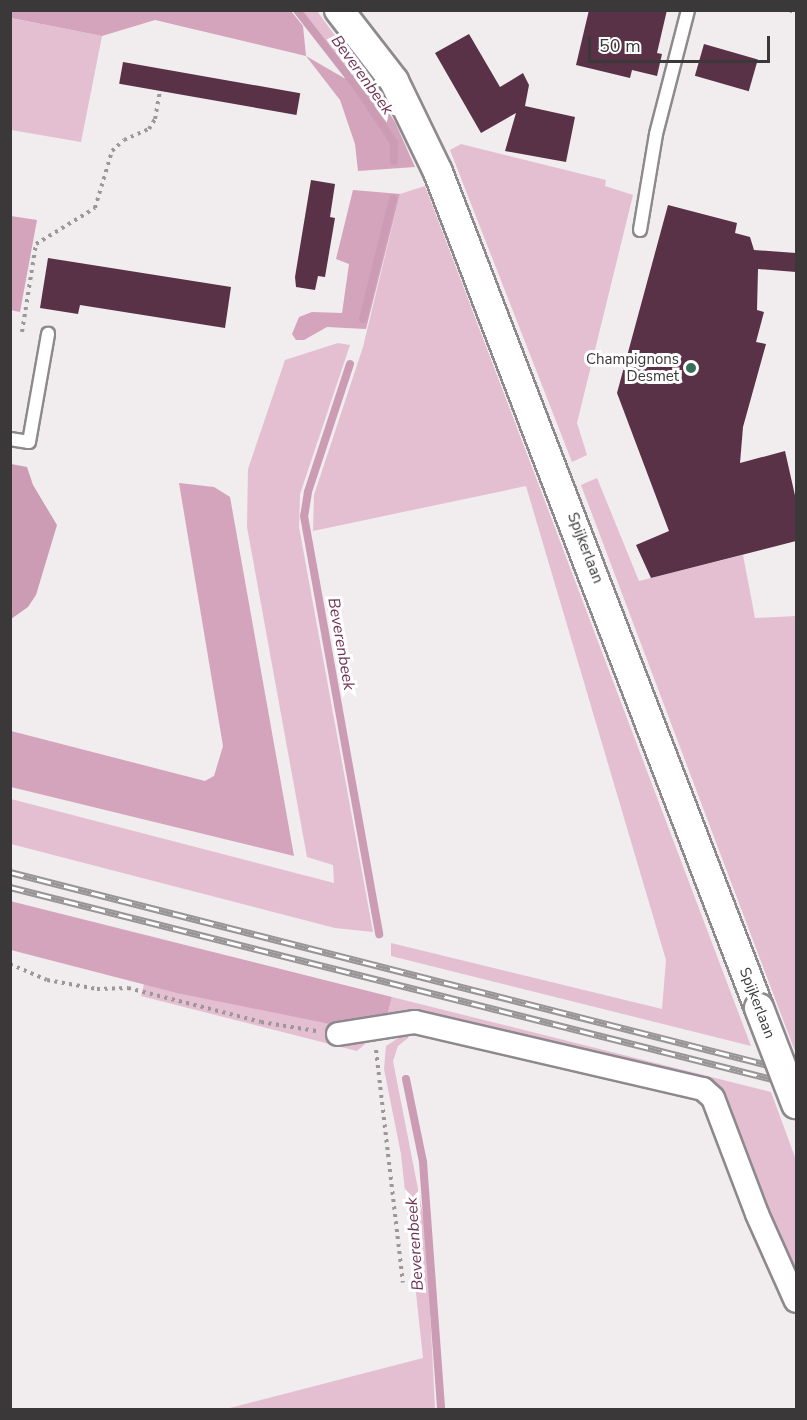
<!DOCTYPE html>
<html>
<head>
<meta charset="utf-8">
<style>
  body { margin:0 }
  #map { position:relative; width:807px; height:1420px; overflow:hidden; background:#f1ecee; font-family:"Nunito Sans",sans-serif }
  div>[style] { position:absolute }
  .green>* { inset:0; background:#e4bed1 }
  .forest>* { inset:0; background:#d4a4bc }
  .water>* { inset:0; background:#cb9cb4 }
  .stream>* { height:8px; margin:-4px; padding:0 4px; transform-origin:4px; border-radius:4px; background:#cb9cb4 }
  .building>* { inset:0; background:#593247; transform-origin:0 0 }
  .path>* { height:4px; margin-top:-2px; transform-origin:0; background:repeating-linear-gradient(90deg,#9c989a 0 3px,transparent 0 7.5px) }
  .roads { filter:drop-shadow(2px 0 #8e898c) drop-shadow(-2px 0 #8e898c) drop-shadow(0 2px #8e898c) drop-shadow(0 -2px #8e898c) }
  .service>* { height:12px; margin:-6px; padding:0 6px; transform-origin:6px; border-radius:6px; background:#fff }
  .minor>* { height:22px; margin:-11px; padding:0 11px; transform-origin:11px; border-radius:11px; background:#fff }
  .tertiary>* { height:28px; margin:-14px; padding:0 14px; transform-origin:14px; border-radius:14px; background:#fff }
  .rail>* { height:7px; margin-top:-3.5px; transform-origin:0; background:repeating-linear-gradient(90deg,#fff 0 14px,#989596 0 28px); box-sizing:border-box; border-block:2px solid #989596 }
  .bridges { filter:drop-shadow(2px 0 #8e898c) drop-shadow(-2px 0 #8e898c) drop-shadow(0 2px #8e898c) drop-shadow(0 -2px #8e898c) }
  .tertiary-bridge>* { height:28px; margin:-14px; padding:0 14px; transform-origin:14px; border-radius:14px; background:#fff }
  .dots>* { width:16px; height:16px; translate:-50% -50%; box-sizing:border-box; border:3px solid #fff; border-radius:50% }
  span { translate:-50% -50%; white-space:nowrap; text-align:center; line-height:1.15; -webkit-text-stroke:6px #fff; paint-order:stroke }
  .poi-label { font-size:15px; color:#3a3839 }
  .right { translate:-100% -50%; text-align:right }
  .street-label { font-size:15px; color:#3a3839 }
  .water-label { font-size:16px; color:#6f3355; font-style:italic }
  .frame { position:absolute; inset:0; border:12px solid #3a3839; pointer-events:none }
  .scale { position:absolute; left:588px; top:36px; width:182px; height:27px; box-sizing:border-box; border:3px solid #3a3839; border-top:0; padding-left:8px; font-size:18px; line-height:21px; white-space:nowrap; color:#3a3839; -webkit-text-stroke:4px #fff; paint-order:stroke }
</style>
</head>
<body>
<div id="map">
  <div class="green">
    <div style="clip-path:polygon(302px 11px,317px 11px,369px 82px,356px 78px)"></div>
    <div style="clip-path:polygon(10px 18px,102px 36px,81px 142px,11px 130px)"></div>
    <div style="clip-path:polygon(461px 144px,606px 180px,605px 186px,633px 195px,577px 423px,587px 455px,572px 462px,450px 150px)"></div>
    <div style="clip-path:polygon(425px 186px,538px 483px,751px 1046px,391px 956px,391px 943px,662px 1009px,666px 960px,526px 486px,313px 531px,314px 495px,363px 347px,400px 194px)"></div>
    <div style="clip-path:polygon(338px 343px,350px 345px,300px 494px,299px 527px,373px 932px,335px 928px,11px 844px,11px 799px,334px 883px,333px 865px,307px 857px,247px 527px,248px 469px,285px 360px)"></div>
    <div style="clip-path:polygon(597px 478px,639px 581px,743px 555px,755px 618px,796px 616px,796px 1054px,581px 485px)"></div>
    <div style="clip-path:polygon(144px 984px,384px 1027px,392px 997px,771px 1092px,796px 1160px,796px 1288px,720px 1092px,384px 1027px,357px 1051px,141px 996px)"></div>
    <div style="clip-path:polygon(409px 1031px,408px 1038px,398px 1046px,393px 1061px,426px 1230px,435px 1409px,222px 1410px,423px 1358px,401px 1154px,384px 1069px,386px 1046px)"></div>
  </div>
  <div class="forest">
    <div style="clip-path:polygon(10px 11px,291px 11px,303px 26px,306px 56px,344px 78px,369px 82px,395px 122px,415px 167px,358px 171px,355px 144px,340px 100px,306px 56px,155px 20px,102px 36px,11px 18px)"></div>
    <div style="clip-path:polygon(353px 190px,400px 194px,366px 329px,327px 327px,304px 340px,296px 340px,292px 334px,299px 317px,312px 312px,342px 313px,349px 264px,336px 259px)"></div>
    <div style="clip-path:polygon(11px 216px,37px 220px,20px 312px,11px 310px)"></div>
    <div style="clip-path:polygon(179px 483px,214px 487px,230px 497px,294px 856px,11px 787px,11px 731px,205px 781px,214px 776px,223px 746px)"></div>
    <div style="clip-path:polygon(10px 901px,392px 997px,384px 1027px,330px 1024px,177px 993px,11px 950px)"></div>
  </div>
  <div class="water">
    <div style="clip-path:polygon(11px 464px,27px 467px,33px 485px,57px 525px,36px 595px,28px 607px,11px 619px)"></div>
  </div>
  <div class="stream">
    <div style="left:297px;top:10px;width:98px;rotate:52.1deg"></div>
    <div style="left:357px;top:87px;width:67px;rotate:56.5deg"></div>
    <div style="left:394px;top:143px;width:18px;rotate:90deg"></div>
    <div style="left:363px;top:319px;width:124px;rotate:-76deg"></div>
    <div style="left:350px;top:364px;width:135px;rotate:108.2deg"></div>
    <div style="left:308px;top:492px;width:24px;rotate:99deg"></div>
    <div style="left:304px;top:516px;width:425px;rotate:79.8deg"></div>
    <div style="left:406px;top:1079px;width:85px;rotate:78.4deg"></div>
    <div style="left:423px;top:1162px;width:249px;rotate:85.8deg"></div>
  </div>
  <div class="building">
    <div style="clip-path:polygon(589px 10px,667px 10px,657px 53px,662px 54px,657px 76px,632px 70px,630px 78px,576px 65px)"></div>
    <div style="clip-path:polygon(469px 34px,500px 87px,523px 73px,529px 85px,525px 106px,575px 117px,566px 162px,505px 151px,516px 113px,481px 133px,435px 53px)"></div>
    <div style="left:704px;top:44px;width:56px;height:33px;rotate:16deg"></div>
    <div style="left:123px;top:62px;width:180px;height:22px;rotate:10deg"></div>
    <div style="clip-path:polygon(311px 180px,335px 184px,330px 217px,335px 218px,325px 277px,318px 276px,315px 290px,296px 287px,295px 277px)"></div>
    <div style="clip-path:polygon(668px 205px,737px 223px,735px 233px,750px 237px,754px 250px,796px 253px,796px 272px,758px 269px,757px 310px,764px 312px,756px 342px,766px 344px,743px 427px,740px 463px,785px 451px,796px 500px,796px 541px,651px 578px,636px 545px,669px 531px,617px 393px)"></div>
    <div style="clip-path:polygon(48px 258px,231px 287px,225px 328px,80px 305px,78px 314px,40px 308px)"></div>
  </div>
  <div class="path">
    <div style="left:790px;top:10px;width:7px;rotate:34deg"></div>
    <div style="left:22px;top:332px;width:89px;rotate:-81deg"></div>
    <div style="left:36px;top:244px;width:69px;rotate:-31.4deg"></div>
    <div style="left:95px;top:208px;width:59px;rotate:-73.4deg"></div>
    <div style="left:112px;top:151px;width:16px;rotate:-43deg"></div>
    <div style="left:124px;top:140px;width:27px;rotate:-24deg"></div>
    <div style="left:149px;top:129px;width:12px;rotate:-59deg"></div>
    <div style="left:155px;top:119px;width:29px;rotate:-80deg"></div>
    <div style="left:10px;top:964px;width:40px;rotate:23.4deg"></div>
    <div style="left:47px;top:980px;width:51px;rotate:10.2deg"></div>
    <div style="left:97px;top:989px;width:31px;rotate:-2deg"></div>
    <div style="left:128px;top:988px;width:137px;rotate:14.3deg"></div>
    <div style="left:261px;top:1022px;width:56px;rotate:9.3deg"></div>
    <div style="left:376px;top:1050px;width:234px;rotate:83.4deg"></div>
  </div>
  <div class="roads">
    <div class="service">
      <div style="left:640px;top:230px;width:97px;rotate:-80.5deg"></div>
      <div style="left:656px;top:134px;width:128px;rotate:-75.5deg"></div>
      <div style="left:10px;top:439px;width:19px;rotate:9deg"></div>
      <div style="left:29px;top:442px;width:110px;rotate:-80deg"></div>
    </div>
    <div class="minor">
      <div style="left:338px;top:1034px;width:78px;rotate:-8.9deg"></div>
      <div style="left:415px;top:1022px;width:296px;rotate:13.1deg"></div>
      <div style="left:703px;top:1089px;width:13px;rotate:42deg"></div>
      <div style="left:713px;top:1098px;width:124px;rotate:69.2deg"></div>
      <div style="left:757px;top:1214px;width:95px;rotate:65.9deg"></div>
    </div>
    <div class="tertiary">
      <div style="left:339px;top:10px;width:90px;rotate:52.2deg"></div>
      <div style="left:394px;top:81px;width:101px;rotate:64.2deg"></div>
      <div style="left:438px;top:172px;width:896px;rotate:68.99deg"></div>
    </div>
  </div>
  <div class="rail">
    <div style="left:10px;top:872px;width:811px;rotate:14.28deg"></div>
    <div style="left:10px;top:887px;width:811px;rotate:14.14deg"></div>
  </div>
  <div class="bridges">
    <div class="tertiary-bridge">
      <div style="left:759px;top:1008px;width:103px;rotate:68.9deg"></div>
    </div>
  </div>
  <div class="dots">
    <div style="left:691px;top:368px;background:#346f59"></div>
  </div>
  <div class="poi-label">
    <span class="right" style="left:679px;top:368px">Champignons<br>Desmet</span>
  </div>
  <div class="street-label">
    <span style="left:585px;top:548px;rotate:69deg">Spijkerlaan</span>
    <span style="left:757px;top:1003px;rotate:69deg">Spijkerlaan</span>
  </div>
  <div class="water-label">
    <span style="left:362px;top:75px;rotate:54deg">Beverenbeek</span>
    <span style="left:341px;top:644px;rotate:80deg">Beverenbeek</span>
    <span style="left:415px;top:1244px;rotate:-94deg">Beverenbeek</span>
  </div>
  <div class="frame"></div>
  <div class="scale">50 m</div>
</div>
</body>
</html>
